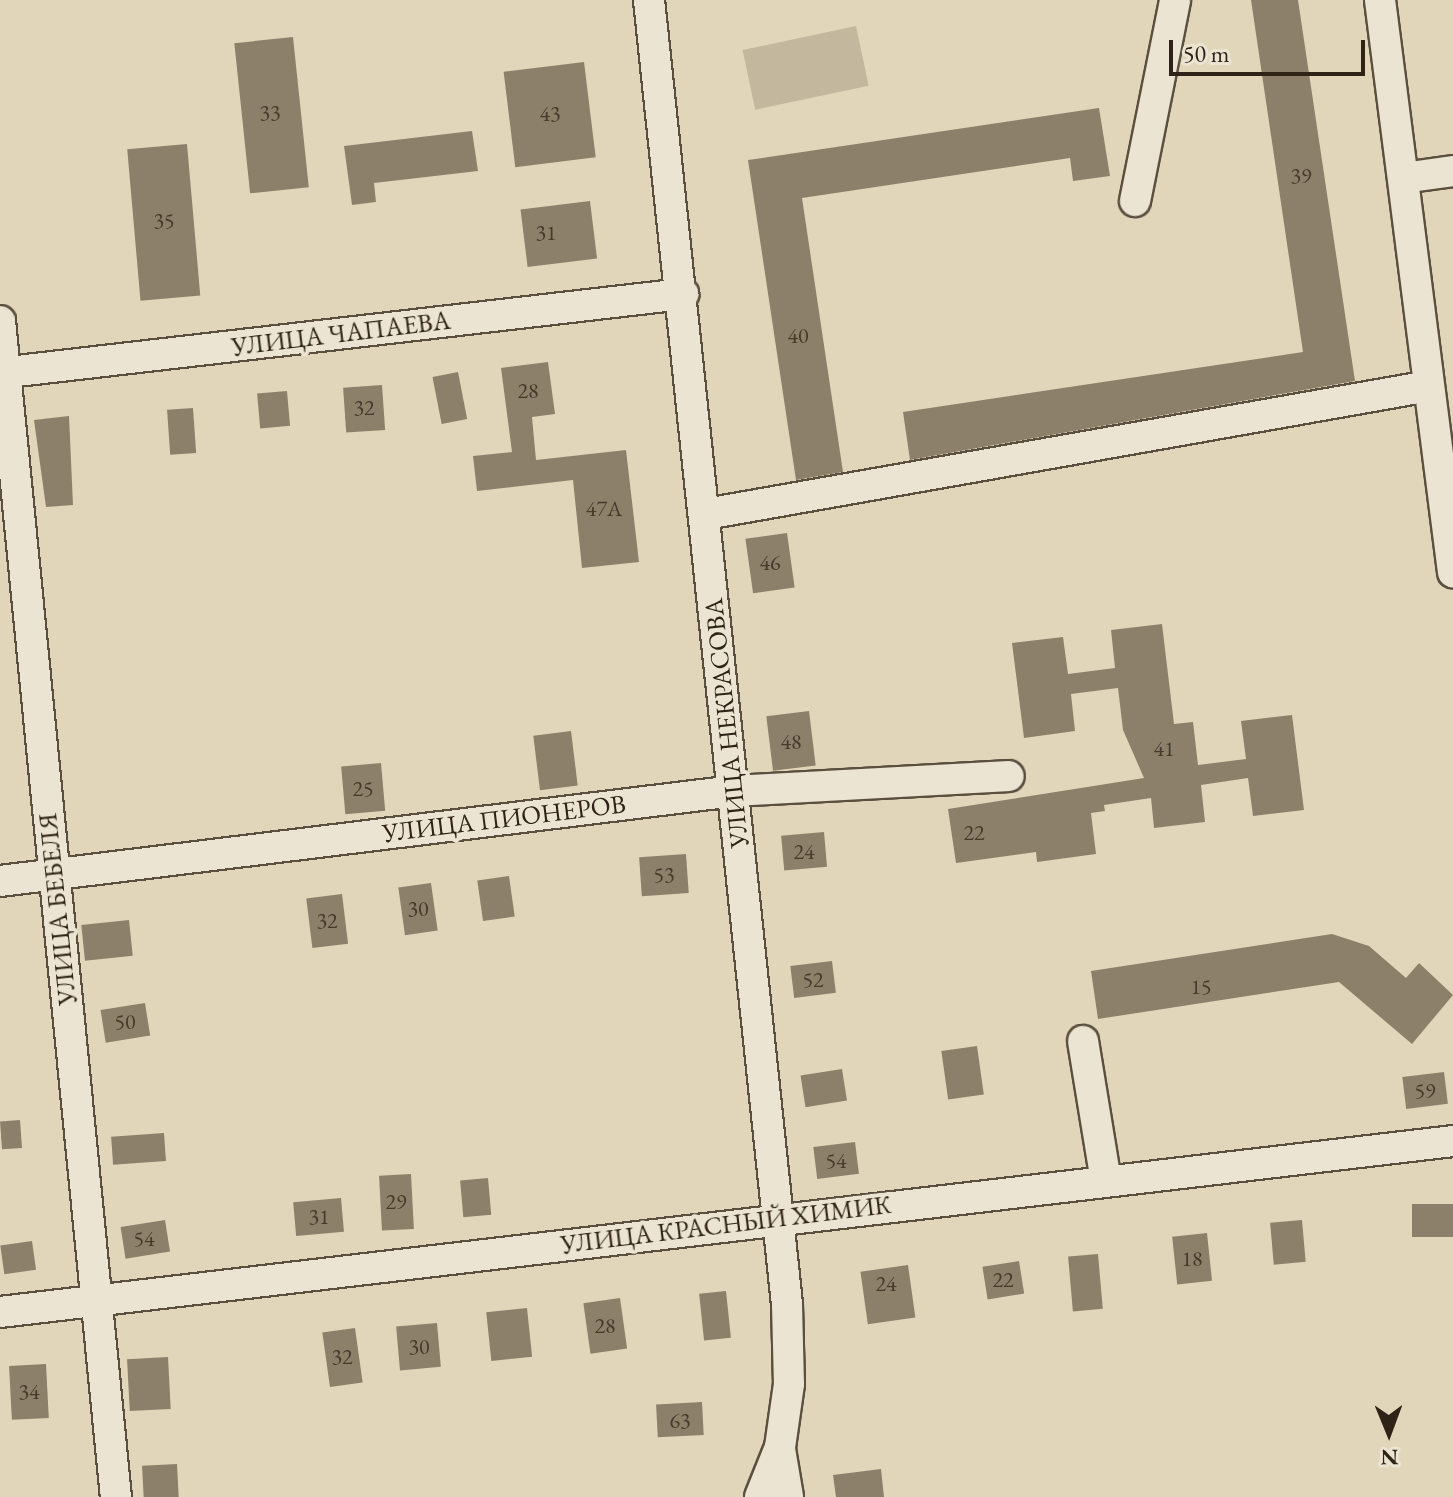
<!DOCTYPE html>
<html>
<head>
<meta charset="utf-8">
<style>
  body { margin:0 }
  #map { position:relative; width:1453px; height:1497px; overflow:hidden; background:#e2d6ba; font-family:"EB Garamond",serif }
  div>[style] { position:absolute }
  .green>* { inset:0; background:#c3b89e; transform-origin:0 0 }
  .building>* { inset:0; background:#8c806b; transform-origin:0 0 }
  .roads { filter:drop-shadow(2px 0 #5b503f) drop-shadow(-2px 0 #5b503f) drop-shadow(0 2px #5b503f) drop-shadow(0 -2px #5b503f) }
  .minor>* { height:30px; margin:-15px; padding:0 15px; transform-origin:15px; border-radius:15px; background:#ece4d2 }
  span { translate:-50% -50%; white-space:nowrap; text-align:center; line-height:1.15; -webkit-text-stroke:8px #ece4d2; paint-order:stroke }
  .number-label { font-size:22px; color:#463a2b }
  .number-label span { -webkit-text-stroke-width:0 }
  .street-label { font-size:26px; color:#2e2316 }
  .north { position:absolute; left:1349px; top:1393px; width:80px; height:80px; -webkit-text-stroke:6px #ece4d2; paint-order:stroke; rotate:179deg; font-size:22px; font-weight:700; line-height:32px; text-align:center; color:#2e2316 }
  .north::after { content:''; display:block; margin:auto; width:28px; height:36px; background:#2e2316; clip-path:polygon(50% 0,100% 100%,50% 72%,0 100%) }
  .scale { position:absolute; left:1169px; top:40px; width:196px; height:36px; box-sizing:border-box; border:4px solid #2e2316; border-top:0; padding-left:10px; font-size:24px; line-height:28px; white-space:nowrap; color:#2e2316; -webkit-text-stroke:6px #ece4d2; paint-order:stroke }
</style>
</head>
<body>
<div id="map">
  <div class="green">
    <div style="left:856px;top:26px;width:61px;height:116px;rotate:78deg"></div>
  </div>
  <div class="building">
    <div style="clip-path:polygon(1251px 0,1298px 0,1355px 381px,910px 460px,903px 412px,1303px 352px)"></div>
    <div style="left:293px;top:37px;width:151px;height:59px;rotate:84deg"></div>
    <div style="left:584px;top:62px;width:96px;height:81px;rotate:83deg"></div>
    <div style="clip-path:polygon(1099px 108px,1110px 176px,1073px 181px,1070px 158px,802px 198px,843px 472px,796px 480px,748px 160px)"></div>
    <div style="clip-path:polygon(472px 131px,478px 171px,374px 183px,376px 202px,352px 205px,344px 146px)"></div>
    <div style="left:187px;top:144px;width:152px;height:60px;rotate:85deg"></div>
    <div style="left:590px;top:201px;width:58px;height:70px;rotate:83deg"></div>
    <div style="clip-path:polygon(548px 362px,555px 414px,532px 417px,536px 460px,626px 450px,639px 562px,582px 568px,573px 480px,477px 491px,473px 456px,512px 452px,501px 368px)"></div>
    <div style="left:458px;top:372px;width:48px;height:26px;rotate:79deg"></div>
    <div style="left:382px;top:385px;width:45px;height:39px;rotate:86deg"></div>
    <div style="left:287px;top:391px;width:35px;height:30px;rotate:85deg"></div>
    <div style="left:193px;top:408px;width:45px;height:26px;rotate:86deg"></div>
    <div style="clip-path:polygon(69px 416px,73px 505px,46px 507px,34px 420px)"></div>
    <div style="left:787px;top:533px;width:55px;height:42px;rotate:82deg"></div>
    <div style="clip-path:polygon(1162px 624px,1174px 724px,1193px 722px,1198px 765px,1246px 759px,1241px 721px,1292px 715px,1304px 810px,1253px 816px,1248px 778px,1201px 785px,1205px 822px,1154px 828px,1151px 798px,1104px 805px,1105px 811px,1091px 813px,1096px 854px,1037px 862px,1036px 852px,956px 863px,948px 809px,1144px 778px,1123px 730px,1118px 688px,1071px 694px,1075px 731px,1024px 738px,1012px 643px,1063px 637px,1068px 674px,1115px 668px,1111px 630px)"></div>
    <div style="left:809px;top:711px;width:55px;height:43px;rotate:83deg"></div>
    <div style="left:571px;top:731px;width:55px;height:38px;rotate:83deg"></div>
    <div style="left:381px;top:763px;width:48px;height:40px;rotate:85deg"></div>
    <div style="left:824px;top:832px;width:35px;height:43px;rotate:85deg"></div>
    <div style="left:686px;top:854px;width:39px;height:47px;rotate:86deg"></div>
    <div style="left:509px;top:876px;width:41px;height:32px;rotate:82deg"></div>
    <div style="left:431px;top:883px;width:48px;height:33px;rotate:82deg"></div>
    <div style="left:342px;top:894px;width:50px;height:36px;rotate:83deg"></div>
    <div style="left:129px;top:920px;width:36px;height:48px;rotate:84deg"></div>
    <div style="clip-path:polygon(1332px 934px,1369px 946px,1406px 978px,1419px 963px,1453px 995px,1412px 1044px,1339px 982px,1098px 1019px,1091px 971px)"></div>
    <div style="left:832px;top:961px;width:32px;height:42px;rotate:83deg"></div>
    <div style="left:145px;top:1003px;width:33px;height:45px;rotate:81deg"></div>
    <div style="left:977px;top:1046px;width:49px;height:36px;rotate:82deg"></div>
    <div style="left:842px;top:1069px;width:32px;height:42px;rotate:81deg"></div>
    <div style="left:1444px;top:1072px;width:32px;height:42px;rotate:83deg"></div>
    <div style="left:20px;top:1120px;width:28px;height:20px;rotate:86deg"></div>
    <div style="left:164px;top:1133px;width:28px;height:53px;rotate:86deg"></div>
    <div style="left:855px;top:1142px;width:32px;height:42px;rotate:83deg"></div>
    <div style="left:411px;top:1174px;width:55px;height:32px;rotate:87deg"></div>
    <div style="left:488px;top:1178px;width:37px;height:28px;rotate:85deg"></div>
    <div style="left:341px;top:1198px;width:34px;height:48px;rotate:85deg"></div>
    <div style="left:1453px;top:1204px;width:33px;height:41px;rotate:90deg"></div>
    <div style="left:165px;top:1220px;width:32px;height:45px;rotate:81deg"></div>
    <div style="left:1302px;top:1220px;width:42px;height:32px;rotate:85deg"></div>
    <div style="left:1207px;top:1233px;width:48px;height:35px;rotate:84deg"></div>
    <div style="left:32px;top:1241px;width:29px;height:32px;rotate:82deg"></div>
    <div style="left:1098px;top:1254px;width:55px;height:30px;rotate:85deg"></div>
    <div style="left:1019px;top:1261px;width:33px;height:37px;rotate:81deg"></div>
    <div style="left:908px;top:1265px;width:53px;height:48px;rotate:82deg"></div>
    <div style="left:726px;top:1291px;width:47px;height:27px;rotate:84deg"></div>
    <div style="left:620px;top:1298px;width:51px;height:37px;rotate:82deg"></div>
    <div style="left:527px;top:1308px;width:49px;height:41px;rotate:84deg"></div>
    <div style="left:437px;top:1323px;width:44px;height:41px;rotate:85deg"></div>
    <div style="left:355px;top:1328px;width:55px;height:33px;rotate:82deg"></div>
    <div style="left:168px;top:1357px;width:52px;height:41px;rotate:87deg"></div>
    <div style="left:46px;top:1364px;width:54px;height:37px;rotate:87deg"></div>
    <div style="left:702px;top:1402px;width:33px;height:46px;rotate:87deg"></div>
    <div style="left:177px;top:1464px;width:33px;height:35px;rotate:87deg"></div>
    <div style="clip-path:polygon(881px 1469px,884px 1497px,836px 1497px,833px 1475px)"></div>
  </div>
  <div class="roads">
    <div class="minor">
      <div style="left:649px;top:0;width:1311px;rotate:83.96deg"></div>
      <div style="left:787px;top:1304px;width:80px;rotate:88.6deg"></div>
      <div style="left:789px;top:1384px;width:64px;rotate:98.1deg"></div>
      <div style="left:780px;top:1447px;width:54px;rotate:111.8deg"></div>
      <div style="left:1380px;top:0;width:577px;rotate:82.73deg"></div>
      <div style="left:1403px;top:178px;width:50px;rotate:-8deg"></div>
      <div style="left:1135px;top:201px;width:205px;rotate:-78.7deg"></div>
      <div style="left:0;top:321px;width:1182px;rotate:84.37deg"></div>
      <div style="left:0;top:373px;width:688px;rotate:-6.6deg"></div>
      <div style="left:706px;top:514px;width:734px;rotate:-10.04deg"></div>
      <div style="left:0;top:881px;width:739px;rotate:-6.99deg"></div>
      <div style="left:734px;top:791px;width:275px;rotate:-3.1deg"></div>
      <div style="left:1083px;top:1041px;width:142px;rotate:80.7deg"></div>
      <div style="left:0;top:1312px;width:1463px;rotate:-6.71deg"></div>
      <div style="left:780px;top:1449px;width:49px;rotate:80.5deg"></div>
    </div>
  </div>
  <div class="number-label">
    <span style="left:270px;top:113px">33</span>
    <span style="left:550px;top:114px">43</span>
    <span style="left:1301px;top:176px">39</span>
    <span style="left:164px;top:221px">35</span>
    <span style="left:546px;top:233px">31</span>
    <span style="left:798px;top:336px">40</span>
    <span style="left:528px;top:391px">28</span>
    <span style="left:364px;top:408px">32</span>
    <span style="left:604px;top:509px">47А</span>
    <span style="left:770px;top:563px">46</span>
    <span style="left:791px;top:742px">48</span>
    <span style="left:1164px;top:749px">41</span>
    <span style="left:363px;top:789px">25</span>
    <span style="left:974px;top:833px">22</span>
    <span style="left:804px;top:852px">24</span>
    <span style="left:664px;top:875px">53</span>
    <span style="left:418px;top:909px">30</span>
    <span style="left:327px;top:921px">32</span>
    <span style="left:813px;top:980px">52</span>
    <span style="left:1201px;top:987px">15</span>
    <span style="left:125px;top:1022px">50</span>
    <span style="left:1425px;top:1091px">59</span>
    <span style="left:836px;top:1161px">54</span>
    <span style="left:396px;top:1202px">29</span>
    <span style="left:319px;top:1217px">31</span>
    <span style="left:144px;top:1239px">54</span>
    <span style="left:1192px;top:1259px">18</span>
    <span style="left:1003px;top:1280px">22</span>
    <span style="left:886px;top:1284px">24</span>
    <span style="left:605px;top:1326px">28</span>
    <span style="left:419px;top:1347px">30</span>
    <span style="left:342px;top:1357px">32</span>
    <span style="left:29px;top:1392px">34</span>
    <span style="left:680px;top:1421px">63</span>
  </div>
  <div class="street-label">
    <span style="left:341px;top:334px;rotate:-7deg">УЛИЦА ЧАПАЕВА</span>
    <span style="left:727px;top:723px;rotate:-96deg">УЛИЦА НЕКРАСОВА</span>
    <span style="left:504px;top:819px;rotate:-7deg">УЛИЦА ПИОНЕРОВ</span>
    <span style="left:58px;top:909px;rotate:-96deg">УЛИЦА БЕБЕЛЯ</span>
    <span style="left:726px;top:1225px;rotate:-7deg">УЛИЦА КРАСНЫЙ ХИМИК</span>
  </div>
  <div class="north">N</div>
  <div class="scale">50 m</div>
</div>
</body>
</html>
